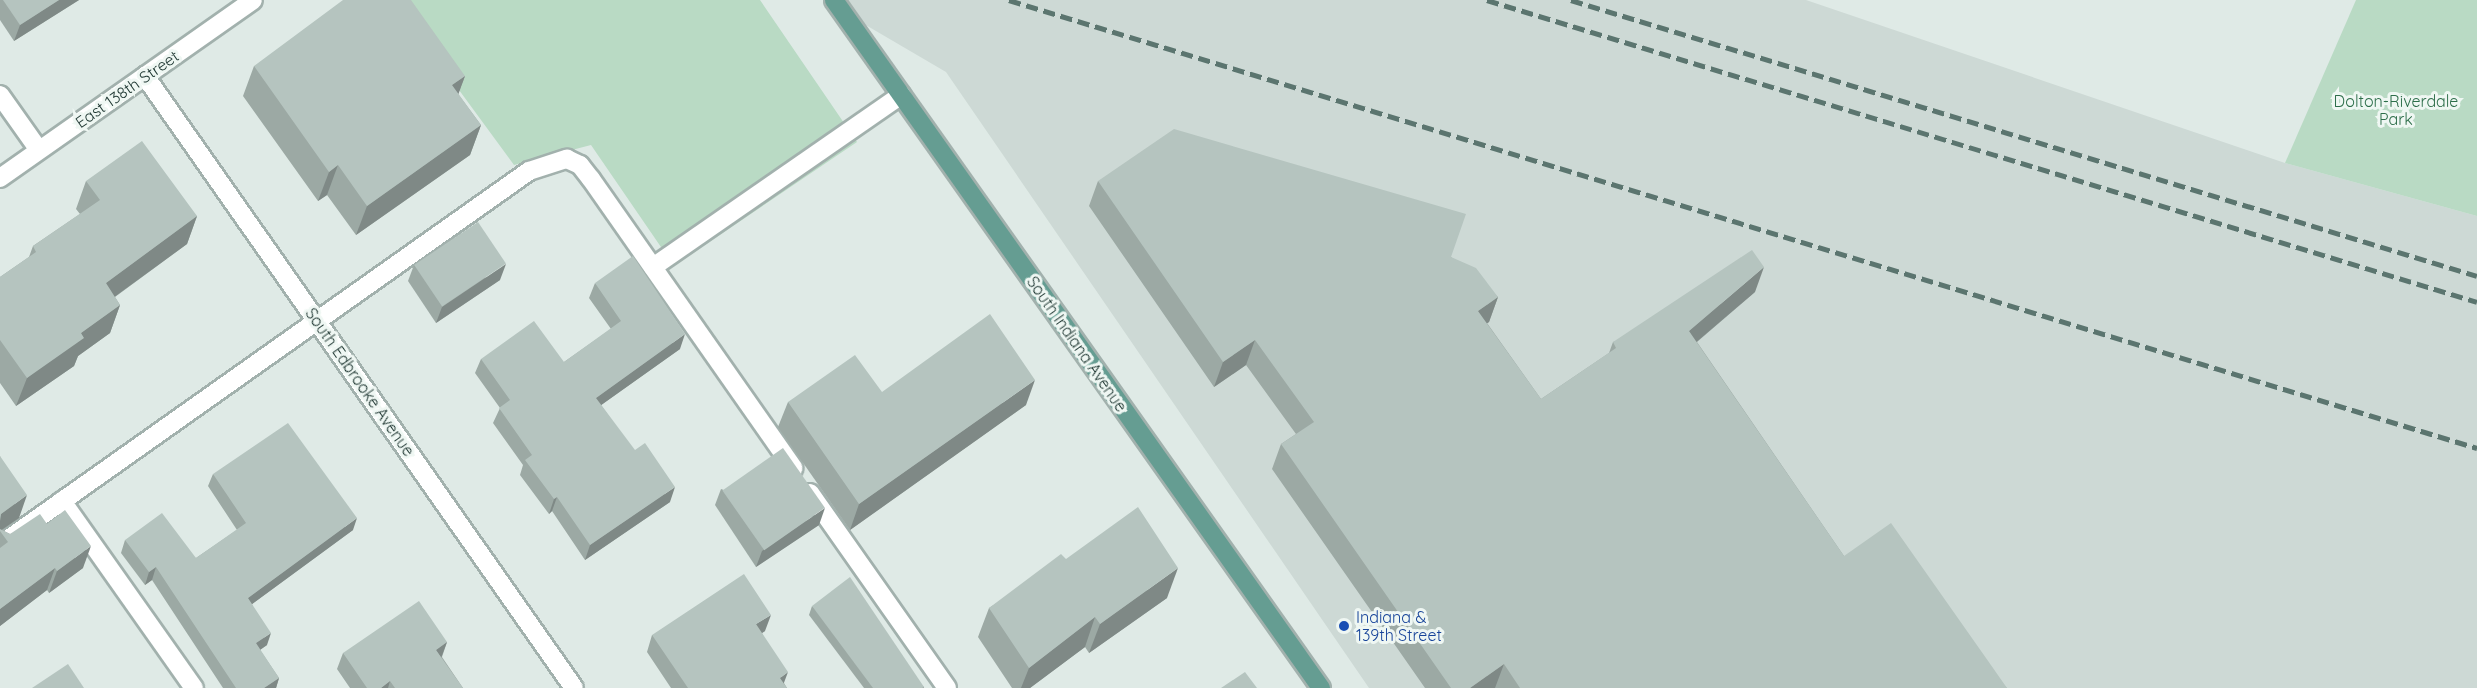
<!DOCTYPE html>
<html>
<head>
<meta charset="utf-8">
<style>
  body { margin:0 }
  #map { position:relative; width:2477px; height:688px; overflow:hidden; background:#dfeae6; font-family:Quicksand,sans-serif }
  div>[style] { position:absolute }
  .built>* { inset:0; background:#cdd9d5 }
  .green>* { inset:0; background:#b9dac4 }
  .roads { filter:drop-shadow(2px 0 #a2b1ad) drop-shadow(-2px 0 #a2b1ad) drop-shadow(0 2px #a2b1ad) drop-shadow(0 -2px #a2b1ad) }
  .minor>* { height:18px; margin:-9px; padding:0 9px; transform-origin:9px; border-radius:9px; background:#fff }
  .major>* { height:18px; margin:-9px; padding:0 9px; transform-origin:9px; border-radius:9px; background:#659d92 }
  .rail>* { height:4.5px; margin-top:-2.25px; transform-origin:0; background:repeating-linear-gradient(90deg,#5b756f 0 12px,transparent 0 18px) }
  .wall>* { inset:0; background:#9ca9a4 }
  .shaded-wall>* { inset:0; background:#7f8986 }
  .building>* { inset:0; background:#b5c4bf; transform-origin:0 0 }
  .dots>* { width:16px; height:16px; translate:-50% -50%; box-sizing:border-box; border:3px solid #eff7f3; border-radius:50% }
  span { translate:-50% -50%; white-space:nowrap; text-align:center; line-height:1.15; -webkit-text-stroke:6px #eff7f3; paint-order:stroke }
  .street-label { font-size:16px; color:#213934 }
  .park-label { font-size:16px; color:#2d6e4a }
  .transit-label { font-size:16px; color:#164399 }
  .left { translate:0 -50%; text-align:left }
</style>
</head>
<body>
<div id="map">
  <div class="built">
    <div style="clip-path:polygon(823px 0,1806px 0,2285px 163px,2477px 216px,2477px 688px,1369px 688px,946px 72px)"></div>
  </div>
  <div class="green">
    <div style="clip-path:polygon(393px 0,760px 0,857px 142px,674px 266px,591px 145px,514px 165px)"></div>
    <div style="clip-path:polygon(2356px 0,2477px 0,2477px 216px,2285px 163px)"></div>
  </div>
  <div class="roads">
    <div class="minor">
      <div style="left:145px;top:76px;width:747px;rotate:54.97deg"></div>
      <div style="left:0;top:95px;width:67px;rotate:54.7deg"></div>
      <div style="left:0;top:178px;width:309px;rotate:-35.1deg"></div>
      <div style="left:653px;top:267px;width:302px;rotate:-34.7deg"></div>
      <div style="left:810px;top:493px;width:238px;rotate:54.9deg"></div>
      <div style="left:62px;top:501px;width:229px;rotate:54.8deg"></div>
      <div style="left:0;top:545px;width:648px;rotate:-35.26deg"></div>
      <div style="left:529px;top:171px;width:40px;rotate:-18deg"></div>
      <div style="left:567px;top:159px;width:14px;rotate:25deg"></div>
      <div style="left:580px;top:165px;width:18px;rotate:52deg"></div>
      <div style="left:591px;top:179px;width:353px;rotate:55deg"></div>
    </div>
    <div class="major">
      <div style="left:834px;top:0;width:843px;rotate:54.71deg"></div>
    </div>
  </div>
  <div class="rail">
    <div style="left:1009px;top:0;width:1535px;rotate:16.97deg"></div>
    <div style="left:1487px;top:0;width:1035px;rotate:16.96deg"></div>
    <div style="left:1571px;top:0;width:947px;rotate:16.94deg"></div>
  </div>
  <div class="wall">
    <div style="clip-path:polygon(0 0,79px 0,14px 41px,0 20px)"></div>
    <div style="clip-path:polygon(254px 66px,465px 76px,458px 94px,481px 125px,470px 155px,356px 235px,327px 195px,318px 201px,243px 96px)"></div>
    <div style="clip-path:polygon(86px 181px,197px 216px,187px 244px,115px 297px,120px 305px,110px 333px,78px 356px,74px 366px,16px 406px,0 383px,0 277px,29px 257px,33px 246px,80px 214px,76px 209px)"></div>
    <div style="clip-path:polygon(1098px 181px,1451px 257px,1498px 297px,1489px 322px,1487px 323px,1541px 399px,1609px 353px,1613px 342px,1755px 292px,1697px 342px,1844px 556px,2007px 688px,1425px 688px,1272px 469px,1281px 444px,1296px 434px,1246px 365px,1214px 387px,1089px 206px)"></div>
    <div style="clip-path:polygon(414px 265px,500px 280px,436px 323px,408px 281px)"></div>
    <div style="clip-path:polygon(595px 283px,680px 349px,601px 405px,670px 502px,585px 560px,552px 511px,549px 514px,520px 475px,523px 465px,493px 423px,500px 408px,475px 373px,481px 359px,564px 362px,611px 329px,589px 298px)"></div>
    <div style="clip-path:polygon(882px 392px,1026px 405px,850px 530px,778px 427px,788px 402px)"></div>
    <div style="clip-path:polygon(0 456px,19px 518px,2px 530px,10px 534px,47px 524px,83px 568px,49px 593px,47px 590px,0 626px)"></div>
    <div style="clip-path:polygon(213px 474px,353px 530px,252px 604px,267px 645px,260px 650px,279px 678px,276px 688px,223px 688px,152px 580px,145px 585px,121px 553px,125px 540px,196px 558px,237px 530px,208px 486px)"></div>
    <div style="clip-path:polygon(721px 489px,819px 525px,756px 567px,715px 505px)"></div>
    <div style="clip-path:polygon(1066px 559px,1167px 598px,1089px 653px,1085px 647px,1030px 688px,1012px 688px,978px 637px,989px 608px)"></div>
    <div style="clip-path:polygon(812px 606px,924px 687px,924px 688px,864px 688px,809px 615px)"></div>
    <div style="clip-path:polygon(765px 631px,762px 633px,784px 683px,787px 688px,671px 688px,647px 652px,652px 635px)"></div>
    <div style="clip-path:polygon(447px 642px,442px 657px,463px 688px,350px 688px,337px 669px,343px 653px)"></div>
  </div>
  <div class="shaded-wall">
    <div style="clip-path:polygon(59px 0,79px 0,14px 41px,20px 25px)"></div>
    <div style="clip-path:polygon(465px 76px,454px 106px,452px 85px)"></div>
    <div style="clip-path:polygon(481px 125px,470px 155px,356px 235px,367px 206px)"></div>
    <div style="clip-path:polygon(338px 165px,327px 195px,318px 201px,329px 172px)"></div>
    <div style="clip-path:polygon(197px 216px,187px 244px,95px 311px,106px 283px)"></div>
    <div style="clip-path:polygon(506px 264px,500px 280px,436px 323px,442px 307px)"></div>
    <div style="clip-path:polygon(1764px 267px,1755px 292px,1680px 356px,1689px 331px)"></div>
    <div style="clip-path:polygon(1498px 297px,1489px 322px,1469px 336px,1478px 311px)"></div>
    <div style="clip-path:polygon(120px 305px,110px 333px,78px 356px,74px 366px,16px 406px,27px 378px,81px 333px)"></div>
    <div style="clip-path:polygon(685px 334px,680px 349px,590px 413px,596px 398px)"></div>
    <div style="clip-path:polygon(1255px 340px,1246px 365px,1214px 387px,1223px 362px)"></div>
    <div style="clip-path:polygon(1035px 380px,1026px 405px,850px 530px,859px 504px)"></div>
    <div style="clip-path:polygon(675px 487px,670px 502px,585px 560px,590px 545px)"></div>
    <div style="clip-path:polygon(27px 495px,19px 518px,0 531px,0 517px,1px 514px)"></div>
    <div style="clip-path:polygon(557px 497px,552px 511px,549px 514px,554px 499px)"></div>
    <div style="clip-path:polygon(825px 508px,819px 525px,756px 567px,762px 551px)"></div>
    <div style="clip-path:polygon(357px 518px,353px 530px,244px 610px,248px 598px)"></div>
    <div style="clip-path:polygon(91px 546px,83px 568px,49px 593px,57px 571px)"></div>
    <div style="clip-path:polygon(156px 567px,152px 580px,145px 585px,149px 572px)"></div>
    <div style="clip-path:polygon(55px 568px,47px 590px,0 626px,0 609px)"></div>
    <div style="clip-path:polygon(1178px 568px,1167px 598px,1089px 653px,1100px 624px)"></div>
    <div style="clip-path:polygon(771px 615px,765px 631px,750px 641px,756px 624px)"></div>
    <div style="clip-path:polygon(1095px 617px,1085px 647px,1030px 688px,1021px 688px,1029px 668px)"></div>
    <div style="clip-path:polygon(271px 633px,267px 645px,251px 656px,256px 643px)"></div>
    <div style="clip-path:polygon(447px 642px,441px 658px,436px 650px)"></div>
    <div style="clip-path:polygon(1504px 664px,1495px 688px,1470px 688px)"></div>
    <div style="clip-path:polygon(788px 672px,782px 688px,780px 678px)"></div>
    <div style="clip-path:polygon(279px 678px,276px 688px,264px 688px)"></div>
    <div style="clip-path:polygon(390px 681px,388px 688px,381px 688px)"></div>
  </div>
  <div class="building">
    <div style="clip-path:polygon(3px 0,59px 0,20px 25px)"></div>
    <div style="clip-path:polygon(343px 0,411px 0,465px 76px,452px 85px,481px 125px,367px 206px,338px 165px,329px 172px,254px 66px)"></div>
    <div style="clip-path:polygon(1174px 129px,1466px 214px,1451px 257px,1476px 268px,1498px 297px,1478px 311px,1541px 399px,1616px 348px,1613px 342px,1752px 250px,1764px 267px,1689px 331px,1844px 556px,1891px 523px,2007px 688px,1520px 688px,1504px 664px,1470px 688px,1451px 688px,1281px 444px,1314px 422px,1255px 340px,1223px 362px,1098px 181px)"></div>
    <div style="clip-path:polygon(142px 141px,197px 216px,106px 283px,120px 305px,81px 333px,84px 338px,27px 378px,0 340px,0 277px,36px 252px,33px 246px,100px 200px,86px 181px)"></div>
    <div style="left:478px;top:222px;width:50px;height:77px;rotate:56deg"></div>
    <div style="clip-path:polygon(633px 256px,685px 334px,596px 398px,635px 450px,645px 443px,675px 487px,590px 545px,557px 497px,554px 499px,525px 460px,532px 455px,499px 408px,510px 400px,481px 359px,534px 321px,564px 362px,621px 321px,595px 283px)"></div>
    <div style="clip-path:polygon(990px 314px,1035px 380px,859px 504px,788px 402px,855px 355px,882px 392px)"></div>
    <div style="clip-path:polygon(288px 423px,357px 518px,248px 598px,271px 633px,256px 643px,279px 678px,264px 688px,236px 688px,156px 567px,149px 572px,125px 540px,162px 513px,196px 558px,246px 523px,213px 474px)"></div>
    <div style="left:783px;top:448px;width:73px;height:74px;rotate:55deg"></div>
    <div style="clip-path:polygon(0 456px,27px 495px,1px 514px,0 521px)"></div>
    <div style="clip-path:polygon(1138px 507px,1178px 568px,1100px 624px,1095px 617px,1029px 668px,989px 608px,1061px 554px,1066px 559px)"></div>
    <div style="clip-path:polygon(65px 510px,91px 546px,57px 571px,55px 568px,0 609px,0 548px,8px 542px,0 531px,0 529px,10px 534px,40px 514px,47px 524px)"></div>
    <div style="clip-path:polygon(744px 574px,771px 615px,756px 624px,788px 672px,780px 678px,787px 688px,688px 688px,652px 635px)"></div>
    <div style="clip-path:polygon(850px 577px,924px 687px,922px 688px,873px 688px,812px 606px)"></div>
    <div style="clip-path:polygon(419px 601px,447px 642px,436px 650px,463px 688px,395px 688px,390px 681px,381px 688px,367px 688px,343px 653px)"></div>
    <div style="clip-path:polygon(68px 664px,84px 688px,32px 688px)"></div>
    <div style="clip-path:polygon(1245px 672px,1257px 688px,1221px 688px)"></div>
  </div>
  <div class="dots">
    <div style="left:1344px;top:626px;background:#1a4fb4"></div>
  </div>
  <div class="street-label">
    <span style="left:127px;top:89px;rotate:-35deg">East 138th Street</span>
    <span style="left:1077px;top:344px;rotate:55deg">South Indiana Avenue</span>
    <span style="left:360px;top:382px;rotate:55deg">South Edbrooke Avenue</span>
  </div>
  <div class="park-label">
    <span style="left:2396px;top:110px">Dolton-Riverdale<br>Park</span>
  </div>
  <div class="transit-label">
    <span class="left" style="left:1356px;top:626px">Indiana &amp;<br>139th Street</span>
  </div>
</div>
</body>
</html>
